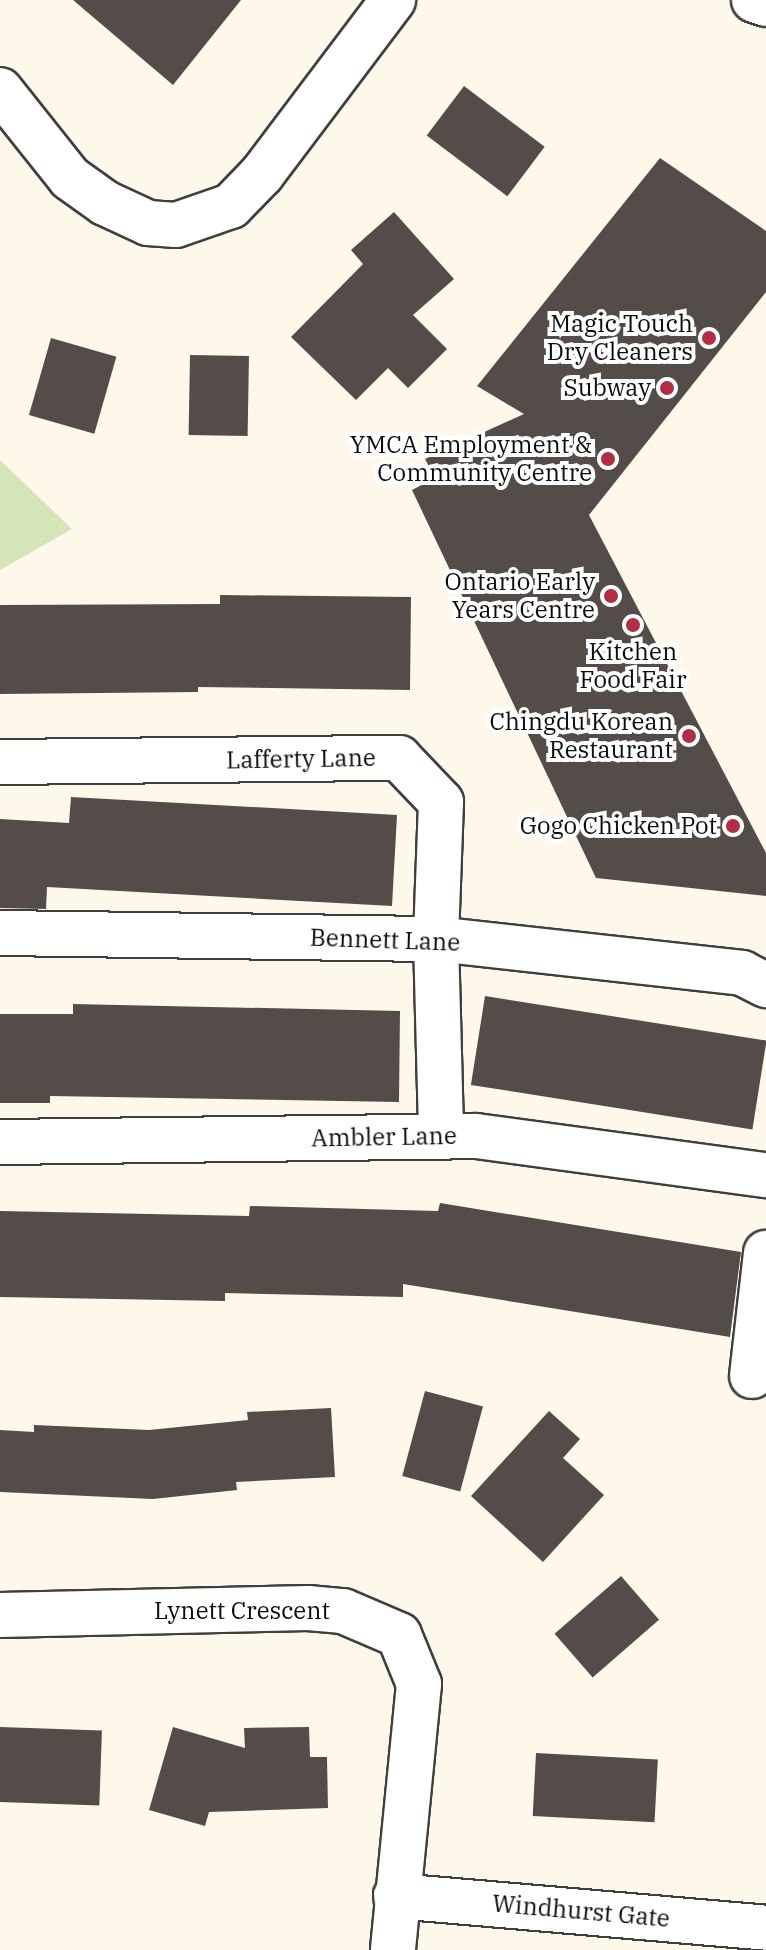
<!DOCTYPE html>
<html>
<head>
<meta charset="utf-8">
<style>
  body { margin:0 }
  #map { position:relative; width:766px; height:1950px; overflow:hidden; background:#fef8eb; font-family:"IBM Plex Serif",serif }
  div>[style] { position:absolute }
  .green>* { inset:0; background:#d5e5b8 }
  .building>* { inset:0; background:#534c49; transform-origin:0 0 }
  .roads { filter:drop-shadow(2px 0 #3f3f3f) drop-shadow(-2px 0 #3f3f3f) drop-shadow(0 2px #3f3f3f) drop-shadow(0 -2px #3f3f3f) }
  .street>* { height:44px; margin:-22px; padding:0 22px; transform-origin:22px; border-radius:22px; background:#fff }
  .dots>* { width:22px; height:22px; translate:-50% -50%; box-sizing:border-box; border:4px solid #fff; border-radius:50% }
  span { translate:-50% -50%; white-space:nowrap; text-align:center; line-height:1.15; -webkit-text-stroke:8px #fff; paint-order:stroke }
  .poi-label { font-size:24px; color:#0c0c0c }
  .right { translate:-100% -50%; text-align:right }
  .street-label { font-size:24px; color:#0c0c0c }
</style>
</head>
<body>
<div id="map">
  <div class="green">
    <div style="clip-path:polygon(0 460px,72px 529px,0 570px)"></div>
  </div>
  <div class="building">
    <div style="clip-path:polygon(73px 0,241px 0,173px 85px)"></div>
    <div style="left:464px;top:86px;width:101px;height:62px;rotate:37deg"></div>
    <div style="clip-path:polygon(660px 158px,766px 231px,766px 292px,589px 515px,766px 853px,766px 896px,596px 878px,412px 490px,435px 478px,425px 459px,524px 414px,477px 386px)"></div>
    <div style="clip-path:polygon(394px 212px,454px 279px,413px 315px,447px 349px,408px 388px,388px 368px,356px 400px,291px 337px,363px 264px,351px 250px)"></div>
    <div style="left:51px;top:338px;width:68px;height:80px;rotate:16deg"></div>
    <div style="left:190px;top:355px;width:59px;height:80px;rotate:1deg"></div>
    <div style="clip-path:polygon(220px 595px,411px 597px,410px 690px,198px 687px,198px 692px,0 694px,0 605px,220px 604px)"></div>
    <div style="clip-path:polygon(71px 797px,397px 815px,392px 906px,47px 887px,46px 909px,0 908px,0 819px,69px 823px)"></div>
    <div style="left:485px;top:996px;width:285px;height:90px;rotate:9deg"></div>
    <div style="clip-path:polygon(73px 1004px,400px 1011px,399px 1102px,50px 1096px,50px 1103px,0 1103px,0 1014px,73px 1014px)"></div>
    <div style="clip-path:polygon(440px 1203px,741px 1252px,730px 1337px,403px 1284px,403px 1297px,225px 1293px,225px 1301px,0 1297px,0 1211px,249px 1216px,250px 1206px,438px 1211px)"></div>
    <div style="left:425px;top:1391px;width:60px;height:88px;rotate:15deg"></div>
    <div style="clip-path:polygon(331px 1408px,335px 1477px,236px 1482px,237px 1490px,153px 1499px,0 1492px,0 1430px,34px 1432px,34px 1425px,149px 1430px,248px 1420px,247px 1412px)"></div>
    <div style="clip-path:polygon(549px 1411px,580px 1439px,563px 1458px,604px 1495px,543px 1562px,471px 1496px)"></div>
    <div style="left:621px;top:1576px;width:58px;height:88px;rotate:49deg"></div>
    <div style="left:0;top:1727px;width:102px;height:75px;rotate:2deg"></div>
    <div style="clip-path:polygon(173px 1727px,245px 1748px,244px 1728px,309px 1727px,310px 1757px,327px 1757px,328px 1808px,209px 1812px,205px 1826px,149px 1810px)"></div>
    <div style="left:536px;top:1753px;width:122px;height:63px;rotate:3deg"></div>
  </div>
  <div class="roads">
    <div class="street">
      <div style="left:754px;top:0;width:13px;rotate:18deg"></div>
      <div style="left:0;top:90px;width:112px;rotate:51.5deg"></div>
      <div style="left:70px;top:178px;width:43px;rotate:35.5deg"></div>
      <div style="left:105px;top:203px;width:47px;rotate:24.9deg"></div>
      <div style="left:148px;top:223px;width:28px;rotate:4deg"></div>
      <div style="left:176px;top:225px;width:58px;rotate:-19.1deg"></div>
      <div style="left:231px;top:206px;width:45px;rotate:-45.9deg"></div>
      <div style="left:262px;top:174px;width:218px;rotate:-53deg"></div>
      <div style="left:0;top:762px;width:399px;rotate:-0.6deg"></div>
      <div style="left:399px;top:758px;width:61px;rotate:46.3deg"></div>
      <div style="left:441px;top:802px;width:137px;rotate:92.1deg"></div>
      <div style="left:436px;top:939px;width:197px;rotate:88.5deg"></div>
      <div style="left:0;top:933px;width:436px;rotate:0.8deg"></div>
      <div style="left:436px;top:939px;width:308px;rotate:6.3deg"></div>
      <div style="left:742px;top:973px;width:27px;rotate:27deg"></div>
      <div style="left:0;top:1142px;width:476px;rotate:-0.7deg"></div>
      <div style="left:476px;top:1136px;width:293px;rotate:7.7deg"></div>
      <div style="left:752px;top:1376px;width:124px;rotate:-83.5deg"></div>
      <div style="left:0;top:1615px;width:308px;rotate:-1.3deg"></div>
      <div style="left:308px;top:1608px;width:35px;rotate:5deg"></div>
      <div style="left:343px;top:1611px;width:61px;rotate:23.2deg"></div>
      <div style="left:399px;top:1635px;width:53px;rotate:67.8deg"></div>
      <div style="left:419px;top:1684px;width:267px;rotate:95.6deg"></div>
      <div style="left:396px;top:1896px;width:371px;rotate:4.9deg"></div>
    </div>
  </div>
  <div class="dots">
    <div style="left:709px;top:338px;background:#b12e44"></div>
    <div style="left:667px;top:388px;background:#b12e44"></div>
    <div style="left:608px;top:459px;background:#b12e44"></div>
    <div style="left:611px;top:596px;background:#b12e44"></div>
    <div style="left:633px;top:625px;background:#b12e44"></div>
    <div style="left:689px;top:736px;background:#b12e44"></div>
    <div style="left:733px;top:826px;background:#b12e44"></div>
  </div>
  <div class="poi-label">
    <span class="right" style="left:693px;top:338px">Magic Touch<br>Dry Cleaners</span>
    <span class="right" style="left:651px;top:388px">Subway</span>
    <span class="right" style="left:592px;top:459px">YMCA Employment &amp;<br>Community Centre</span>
    <span class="right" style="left:595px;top:596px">Ontario Early<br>Years Centre</span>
    <span style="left:633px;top:666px">Kitchen<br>Food Fair</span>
    <span class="right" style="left:673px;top:736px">Chingdu Korean<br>Restaurant</span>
    <span class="right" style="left:717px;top:826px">Gogo Chicken Pot</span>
  </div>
  <div class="street-label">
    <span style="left:301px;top:759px;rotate:-1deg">Lafferty Lane</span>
    <span style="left:385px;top:940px;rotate:2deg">Bennett Lane</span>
    <span style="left:384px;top:1137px;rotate:-1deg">Ambler Lane</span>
    <span style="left:242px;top:1611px">Lynett Crescent</span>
    <span style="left:581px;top:1911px;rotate:5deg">Windhurst Gate</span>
  </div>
</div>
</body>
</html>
